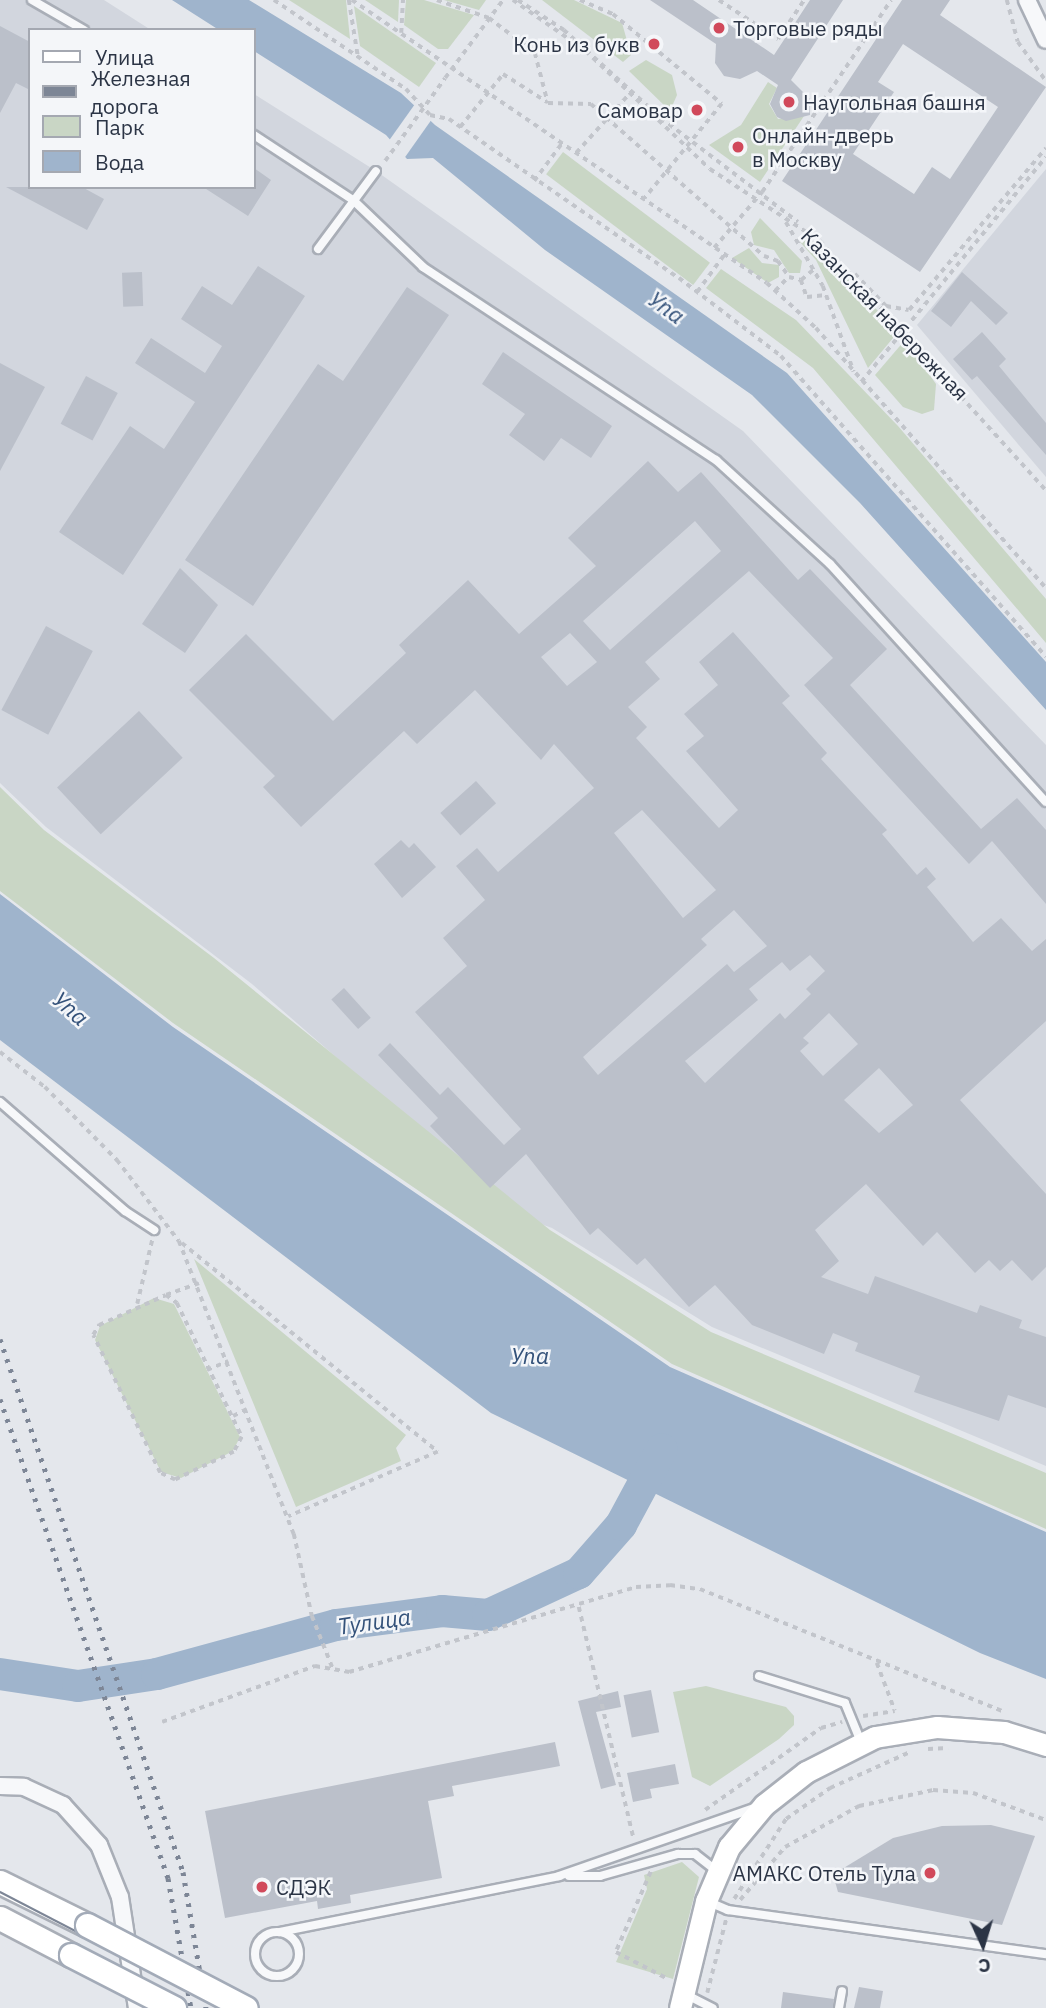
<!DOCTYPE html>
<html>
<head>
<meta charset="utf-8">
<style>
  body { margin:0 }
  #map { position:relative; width:1046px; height:2008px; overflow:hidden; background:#e4e7ec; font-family:"IBM Plex Sans",sans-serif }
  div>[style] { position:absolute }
  .built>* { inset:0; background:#d2d6de }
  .green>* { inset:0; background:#c9d6c5; transform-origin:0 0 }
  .water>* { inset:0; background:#9fb4cc }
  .pier>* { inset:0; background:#e4e7ec }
  .river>* { height:32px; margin:-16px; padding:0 16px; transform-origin:16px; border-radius:16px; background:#9fb4cc }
  .building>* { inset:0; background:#bbc0ca; transform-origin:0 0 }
  .path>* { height:3.5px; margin-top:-1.75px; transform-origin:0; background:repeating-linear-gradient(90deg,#c2c5cb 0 5px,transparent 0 10px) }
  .roads { filter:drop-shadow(2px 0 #a9aeb7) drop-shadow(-2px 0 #a9aeb7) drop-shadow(0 2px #a9aeb7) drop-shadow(0 -2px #a9aeb7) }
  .lane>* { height:8px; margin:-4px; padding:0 4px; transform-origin:4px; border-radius:4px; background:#f7f8fa }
  .lane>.ring { margin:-4px; padding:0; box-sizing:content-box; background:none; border:8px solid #f7f8fa; border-radius:50% }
  .street>* { height:16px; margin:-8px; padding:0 8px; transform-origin:8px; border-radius:8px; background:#f7f8fa }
  .secondary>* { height:21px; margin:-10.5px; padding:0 10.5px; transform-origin:10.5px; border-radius:10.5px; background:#fff }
  .primary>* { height:23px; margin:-11.5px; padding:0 11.5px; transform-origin:11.5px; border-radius:11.5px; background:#fff }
  .tram>* { height:2px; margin:-1px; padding:0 1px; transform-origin:1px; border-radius:1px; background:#7d8696 }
  .rail>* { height:5px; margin-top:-2.5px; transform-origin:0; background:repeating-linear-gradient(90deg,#7d8696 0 3.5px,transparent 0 10.5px) }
  .path-bridge>* { height:3.5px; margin-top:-1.75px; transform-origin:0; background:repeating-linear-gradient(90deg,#c2c5cb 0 5px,transparent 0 10px) }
  .bridges { filter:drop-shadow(2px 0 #a3abb8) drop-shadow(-2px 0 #a3abb8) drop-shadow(0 2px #a3abb8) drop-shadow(0 -2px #a3abb8) }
  .primary-bridge>* { height:23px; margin:-11.5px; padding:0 11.5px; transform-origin:11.5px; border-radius:11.5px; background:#fff }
  .dots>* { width:19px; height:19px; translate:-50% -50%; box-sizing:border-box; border:4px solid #f4f6f9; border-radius:50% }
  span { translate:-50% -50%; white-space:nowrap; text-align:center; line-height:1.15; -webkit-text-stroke:5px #f4f6f9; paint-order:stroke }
  .poi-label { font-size:21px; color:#2b3445 }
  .left { translate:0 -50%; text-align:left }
  .right { translate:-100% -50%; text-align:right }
  .street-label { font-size:21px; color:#2b3445 }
  .water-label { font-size:23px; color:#34527a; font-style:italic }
  .legend { position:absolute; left:28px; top:28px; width:228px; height:161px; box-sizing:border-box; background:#f4f6f9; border:2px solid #a4a8b1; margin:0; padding:9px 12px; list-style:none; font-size:21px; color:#2b3445 }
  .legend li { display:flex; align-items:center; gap:14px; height:35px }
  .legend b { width:35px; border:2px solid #a4a8b1 }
  .north { position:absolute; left:948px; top:1910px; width:70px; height:70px; -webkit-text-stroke:5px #f4f6f9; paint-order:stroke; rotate:176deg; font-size:19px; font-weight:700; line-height:28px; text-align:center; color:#2b3445 }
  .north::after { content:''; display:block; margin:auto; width:24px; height:32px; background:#2b3445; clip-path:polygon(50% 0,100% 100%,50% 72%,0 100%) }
</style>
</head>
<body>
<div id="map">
  <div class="built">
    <div style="clip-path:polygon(0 0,104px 0,151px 30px,30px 30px,30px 187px,254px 187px,254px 94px,376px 171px,743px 431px,1046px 745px,1046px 1466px,712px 1327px,552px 1228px,519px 1216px,252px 984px,46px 827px,0 783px)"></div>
    <div style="clip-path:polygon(1046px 169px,1046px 477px,917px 325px)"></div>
  </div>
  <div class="green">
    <div style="clip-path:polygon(289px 0,346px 0,350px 39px)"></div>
    <div style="clip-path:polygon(365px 0,399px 0,398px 22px)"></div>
    <div style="clip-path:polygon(406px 0,424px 0,474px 15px,448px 49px,438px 49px,404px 25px)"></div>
    <div style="clip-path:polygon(444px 0,486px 0,479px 10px)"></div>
    <div style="clip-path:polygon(542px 0,574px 0,622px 23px,631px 55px,623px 62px)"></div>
    <div style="clip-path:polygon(354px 6px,436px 63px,419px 87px,360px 46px)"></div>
    <div style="clip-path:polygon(646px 60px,672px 75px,677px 95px,670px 111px,629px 71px)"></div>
    <div style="clip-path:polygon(768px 82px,777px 88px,769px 104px,778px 119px,804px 116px,760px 182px,709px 145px,741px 125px)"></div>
    <div style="left:563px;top:152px;width:184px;height:28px;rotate:37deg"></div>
    <div style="clip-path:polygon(760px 218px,802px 261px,800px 273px,789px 273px,774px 250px,754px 245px,751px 232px)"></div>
    <div style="clip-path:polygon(804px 233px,898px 332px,868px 368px,816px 260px,800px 242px)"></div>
    <div style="clip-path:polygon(749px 248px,762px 263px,779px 265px,779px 277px,768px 283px,732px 258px)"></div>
    <div style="clip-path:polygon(721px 269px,796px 320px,898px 426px,1046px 599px,1046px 643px,813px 368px,706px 288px)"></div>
    <div style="clip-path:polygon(905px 340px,936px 384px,934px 410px,922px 414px,903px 407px,875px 375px)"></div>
    <div style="clip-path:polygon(0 787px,44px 830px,214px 958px,550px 1230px,711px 1332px,1046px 1473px,1046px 1529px,672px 1364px,173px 1023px,0 891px)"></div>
    <div style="clip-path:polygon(194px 1259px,406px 1435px,396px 1448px,401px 1461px,296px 1507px)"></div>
    <div style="clip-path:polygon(154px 1298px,174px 1304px,240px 1437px,233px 1451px,181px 1478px,161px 1472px,95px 1340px,100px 1326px)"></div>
    <div style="clip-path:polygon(706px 1686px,786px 1707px,794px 1716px,794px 1725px,779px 1739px,710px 1786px,692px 1777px,673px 1692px)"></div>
    <div style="clip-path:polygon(682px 1862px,699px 1877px,673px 1979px,616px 1962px,647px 1889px,644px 1875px)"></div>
  </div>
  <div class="water">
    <div style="clip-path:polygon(172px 0,249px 0,401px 93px,435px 125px,787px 373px,1046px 662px,1046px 710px,860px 503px,752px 395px,545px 250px,433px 158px,407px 159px,386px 135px,254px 51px,254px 30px,219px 30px)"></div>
    <div style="clip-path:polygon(0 894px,173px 1027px,670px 1367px,1046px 1532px,1046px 1679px,980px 1653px,491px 1413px,0 1040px)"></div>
  </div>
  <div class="pier">
    <div style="clip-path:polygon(415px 104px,432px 119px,403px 160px,388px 142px)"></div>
  </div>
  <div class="river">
    <div style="left:0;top:1674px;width:79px;rotate:8.7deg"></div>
    <div style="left:78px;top:1686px;width:80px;rotate:-8.6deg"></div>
    <div style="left:157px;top:1674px;width:186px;rotate:-15.3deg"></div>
    <div style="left:336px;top:1625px;width:107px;rotate:-7.5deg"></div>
    <div style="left:442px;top:1611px;width:46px;rotate:5deg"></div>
    <div style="left:488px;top:1615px;width:100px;rotate:-24.8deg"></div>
    <div style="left:579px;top:1573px;width:64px;rotate:-48.8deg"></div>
    <div style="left:621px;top:1525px;width:86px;rotate:-61.7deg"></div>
  </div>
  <div class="building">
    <div style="clip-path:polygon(650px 0,693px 0,774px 55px,810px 0,843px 0,791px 80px,810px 99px,810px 115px,786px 121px,777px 117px,770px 104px,778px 85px,757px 71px,740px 79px,724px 76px,715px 63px,716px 44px)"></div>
    <div style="clip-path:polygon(evenodd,902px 0,950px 0,940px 15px,1046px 87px,920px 272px,782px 181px,902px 0,903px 44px,998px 107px,950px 179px,932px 167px,914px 194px,853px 154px,894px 92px,878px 82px,903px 44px)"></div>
    <div style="clip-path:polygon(0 26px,30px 42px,30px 90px,16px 83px,0 113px)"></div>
    <div style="clip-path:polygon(254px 168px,271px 180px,248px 216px,203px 187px,254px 187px)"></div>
    <div style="clip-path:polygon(6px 187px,82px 187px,104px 199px,87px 230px)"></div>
    <div style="clip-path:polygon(258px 266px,305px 296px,123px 575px,59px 532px,130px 426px,164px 449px,195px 402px,135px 363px,151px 338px,205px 373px,222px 346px,181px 319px,202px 286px,232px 305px)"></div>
    <div style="left:142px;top:272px;width:34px;height:20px;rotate:88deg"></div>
    <div style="clip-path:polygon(962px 272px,1008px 313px,996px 325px,971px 301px,951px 327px,931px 311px)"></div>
    <div style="clip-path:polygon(407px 287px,449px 315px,253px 606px,185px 560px,318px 364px,343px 381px)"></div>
    <div style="clip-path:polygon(982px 332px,1006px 359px,999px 366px,1046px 423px,1046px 455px,977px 376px,972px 380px,953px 359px)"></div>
    <div style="clip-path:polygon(503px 352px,612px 426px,591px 458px,561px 438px,544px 461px,509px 435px,525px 414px,482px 384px)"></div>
    <div style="clip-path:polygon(0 363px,45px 387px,0 471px)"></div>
    <div style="left:86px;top:376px;width:36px;height:54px;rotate:28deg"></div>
    <div style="clip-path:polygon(evenodd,648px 461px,678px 492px,701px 472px,798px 580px,810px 569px,887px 649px,850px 685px,981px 829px,1017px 798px,1046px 830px,1046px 904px,992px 841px,969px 864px,804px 685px,833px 658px,749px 571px,645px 662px,660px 679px,628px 707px,647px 727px,636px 738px,719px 828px,738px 810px,686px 751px,704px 736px,684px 714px,718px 685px,699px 662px,733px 632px,790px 696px,782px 703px,827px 753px,821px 759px,887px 830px,882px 834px,917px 875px,926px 867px,936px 879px,927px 887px,973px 942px,1001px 918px,1032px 951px,1046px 939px,1046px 1021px,960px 1100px,1046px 1194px,1046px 1267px,1032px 1281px,1012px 1260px,1000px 1271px,989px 1260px,975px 1273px,937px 1232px,923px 1246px,866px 1184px,815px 1230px,839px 1261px,821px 1277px,868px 1294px,875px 1276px,977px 1313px,980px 1305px,1022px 1320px,1019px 1328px,1046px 1337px,1046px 1408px,1008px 1395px,999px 1421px,914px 1392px,920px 1376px,855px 1351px,858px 1343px,833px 1333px,824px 1354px,752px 1325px,715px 1285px,689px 1307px,645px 1258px,637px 1265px,598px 1228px,590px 1235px,526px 1154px,490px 1188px,430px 1126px,438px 1118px,378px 1055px,390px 1043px,440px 1095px,448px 1087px,504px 1145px,521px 1129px,415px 1012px,467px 966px,443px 938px,485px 900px,456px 866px,477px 848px,498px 872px,594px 788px,554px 744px,541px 760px,475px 690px,417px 744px,404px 731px,301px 827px,263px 787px,275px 776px,189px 690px,246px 634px,333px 721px,406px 653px,399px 645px,468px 580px,519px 634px,596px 566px,568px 538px,648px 461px,695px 521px,721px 551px,610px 650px,583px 621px,695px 521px,648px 461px,570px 633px,597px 662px,567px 686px,541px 657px,570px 633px,648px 461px,642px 810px,716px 890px,683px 918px,614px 833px,642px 810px,648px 461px,734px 910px,767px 946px,734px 972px,727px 964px,598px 1075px,583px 1057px,707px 945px,701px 939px,734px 910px,648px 461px,810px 955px,825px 971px,806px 989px,811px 994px,785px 1019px,780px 1013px,705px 1083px,685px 1061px,758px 1000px,749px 989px,782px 962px,790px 971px,810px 955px,648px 461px,829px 1013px,858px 1044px,823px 1076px,800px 1051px,809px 1043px,803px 1038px,829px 1013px,648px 461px,879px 1068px,913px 1105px,879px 1133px,844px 1100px,879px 1068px)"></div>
    <div style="clip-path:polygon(180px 568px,218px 605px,185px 653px,142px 624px)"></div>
    <div style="left:46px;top:626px;width:53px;height:95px;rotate:28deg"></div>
    <div style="left:139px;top:711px;width:64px;height:112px;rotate:47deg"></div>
    <div style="left:476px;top:781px;width:30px;height:48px;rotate:48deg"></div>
    <div style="clip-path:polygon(401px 840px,409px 848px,414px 843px,436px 867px,402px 898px,374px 864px)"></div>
    <div style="left:344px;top:988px;width:40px;height:17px;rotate:48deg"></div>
    <div style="left:651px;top:1690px;width:43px;height:28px;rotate:79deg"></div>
    <div style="clip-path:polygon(618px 1691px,621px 1707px,596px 1712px,616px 1785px,601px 1789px,578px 1701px)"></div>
    <div style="clip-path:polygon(555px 1742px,560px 1766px,452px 1786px,454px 1796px,428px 1801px,442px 1878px,350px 1895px,351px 1903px,318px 1909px,317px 1901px,225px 1918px,205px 1811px)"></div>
    <div style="clip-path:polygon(675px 1764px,679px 1784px,650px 1789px,652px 1798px,633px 1802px,627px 1773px)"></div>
    <div style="clip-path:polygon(991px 1825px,1035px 1836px,1002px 1925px,838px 1892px,834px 1878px,842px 1869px,893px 1838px,942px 1826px)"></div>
    <div style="clip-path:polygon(859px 1987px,883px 1991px,880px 2008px,854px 2008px)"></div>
    <div style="clip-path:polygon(783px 1992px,834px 1999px,833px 2008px,781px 2008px)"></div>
  </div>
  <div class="path">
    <div style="left:274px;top:0;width:159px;rotate:34deg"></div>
    <div style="left:406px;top:89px;width:35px;rotate:47deg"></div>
    <div style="left:430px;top:115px;width:19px;rotate:12deg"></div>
    <div style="left:449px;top:119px;width:280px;rotate:34.7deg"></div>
    <div style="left:679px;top:278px;width:128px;rotate:37.4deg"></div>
    <div style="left:781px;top:356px;width:401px;rotate:48.6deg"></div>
    <div style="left:349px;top:0;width:57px;rotate:80.9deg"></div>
    <div style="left:352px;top:0;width:502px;rotate:34.29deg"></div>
    <div style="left:767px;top:283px;width:67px;rotate:42.6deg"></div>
    <div style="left:816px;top:328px;width:347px;rotate:48.5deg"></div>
    <div style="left:437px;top:0;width:55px;rotate:19.1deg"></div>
    <div style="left:489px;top:18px;width:58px;rotate:37.3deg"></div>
    <div style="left:535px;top:53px;width:52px;rotate:75.4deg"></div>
    <div style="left:548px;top:103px;width:43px;rotate:1.3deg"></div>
    <div style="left:591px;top:104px;width:230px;rotate:41.3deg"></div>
    <div style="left:764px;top:256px;width:15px;rotate:20deg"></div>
    <div style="left:778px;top:261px;width:19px;rotate:55deg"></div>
    <div style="left:789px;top:277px;width:12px;rotate:14deg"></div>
    <div style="left:801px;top:280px;width:18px;rotate:71deg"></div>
    <div style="left:807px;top:297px;width:19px;rotate:-6deg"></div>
    <div style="left:513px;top:0;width:89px;rotate:34.9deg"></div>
    <div style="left:586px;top:51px;width:171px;rotate:43.6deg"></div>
    <div style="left:710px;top:169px;width:131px;rotate:33.2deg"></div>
    <div style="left:820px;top:241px;width:336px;rotate:47.8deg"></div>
    <div style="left:518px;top:0;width:55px;rotate:33.1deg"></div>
    <div style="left:564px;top:30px;width:131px;rotate:42.2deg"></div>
    <div style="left:661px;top:118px;width:172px;rotate:37.2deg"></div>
    <div style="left:580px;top:0;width:36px;rotate:23deg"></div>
    <div style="left:613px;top:14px;width:141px;rotate:39.5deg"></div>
    <div style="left:722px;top:104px;width:122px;rotate:129.3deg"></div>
    <div style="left:719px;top:0;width:71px;rotate:33.5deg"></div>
    <div style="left:778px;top:39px;width:47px;rotate:-56.3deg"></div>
    <div style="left:1007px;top:0;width:43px;rotate:75.3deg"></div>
    <div style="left:1018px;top:42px;width:48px;rotate:54.3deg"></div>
    <div style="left:401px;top:33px;width:33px;rotate:-87deg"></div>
    <div style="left:445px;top:78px;width:97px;rotate:-53.4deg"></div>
    <div style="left:460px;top:127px;width:68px;rotate:-50.9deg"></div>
    <div style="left:503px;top:74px;width:52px;rotate:32.5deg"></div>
    <div style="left:576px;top:153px;width:81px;rotate:-48deg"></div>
    <div style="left:534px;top:181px;width:47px;rotate:-53.6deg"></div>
    <div style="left:786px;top:222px;width:74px;rotate:60deg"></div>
    <div style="left:823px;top:286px;width:91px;rotate:70.2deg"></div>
    <div style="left:714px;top:248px;width:74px;rotate:-49.4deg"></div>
    <div style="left:762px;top:192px;width:231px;rotate:-56.1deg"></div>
    <div style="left:855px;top:274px;width:45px;rotate:45.9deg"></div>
    <div style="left:886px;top:306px;width:23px;rotate:10deg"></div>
    <div style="left:909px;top:310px;width:212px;rotate:-49.8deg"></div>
    <div style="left:801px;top:280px;width:17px;rotate:-40deg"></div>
    <div style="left:775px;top:291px;width:19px;rotate:-47deg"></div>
    <div style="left:697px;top:292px;width:46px;rotate:-53.9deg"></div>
    <div style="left:861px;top:382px;width:291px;rotate:-50.6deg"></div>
    <div style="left:0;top:1052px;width:57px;rotate:37.9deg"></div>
    <div style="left:45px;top:1087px;width:103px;rotate:45.4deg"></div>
    <div style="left:117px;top:1160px;width:102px;rotate:52.6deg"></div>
    <div style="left:179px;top:1241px;width:315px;rotate:68.6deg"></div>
    <div style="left:294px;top:1534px;width:84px;rotate:77.6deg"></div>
    <div style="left:312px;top:1616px;width:57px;rotate:68.4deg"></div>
    <div style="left:182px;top:1243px;width:330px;rotate:39.2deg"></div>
    <div style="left:438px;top:1452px;width:163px;rotate:156.6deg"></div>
    <div style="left:166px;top:1295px;width:14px;rotate:36deg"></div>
    <div style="left:177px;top:1303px;width:149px;rotate:64.1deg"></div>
    <div style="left:242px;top:1437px;width:17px;rotate:118deg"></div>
    <div style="left:234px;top:1452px;width:65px;rotate:154.6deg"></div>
    <div style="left:175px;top:1480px;width:17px;rotate:-155deg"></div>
    <div style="left:160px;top:1473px;width:153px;rotate:-115.9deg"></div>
    <div style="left:93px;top:1335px;width:12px;rotate:-59deg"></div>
    <div style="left:99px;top:1325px;width:73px;rotate:-24.1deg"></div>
    <div style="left:166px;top:1295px;width:35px;rotate:-20deg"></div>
    <div style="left:137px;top:1304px;width:66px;rotate:-76.8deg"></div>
    <div style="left:207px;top:1370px;width:23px;rotate:-23deg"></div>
    <div style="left:233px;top:1416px;width:16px;rotate:-27deg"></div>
    <div style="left:579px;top:1607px;width:238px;rotate:76.7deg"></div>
    <div style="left:877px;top:1663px;width:51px;rotate:69.4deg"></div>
    <div style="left:863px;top:1716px;width:32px;rotate:-9deg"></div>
    <div style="left:162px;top:1722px;width:163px;rotate:-20.1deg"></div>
    <div style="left:315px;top:1666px;width:35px;rotate:10deg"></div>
    <div style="left:349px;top:1672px;width:299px;rotate:-16.5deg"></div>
    <div style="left:636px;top:1587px;width:34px;rotate:-3deg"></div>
    <div style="left:670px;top:1585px;width:30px;rotate:8deg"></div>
    <div style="left:700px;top:1589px;width:329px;rotate:22deg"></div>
    <div style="left:928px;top:1749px;width:20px;rotate:-3deg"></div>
    <div style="left:705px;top:1810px;width:142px;rotate:-35.3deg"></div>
    <div style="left:821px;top:1728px;width:22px;rotate:-16deg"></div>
    <div style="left:651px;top:1872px;width:87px;rotate:113.6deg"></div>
    <div style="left:616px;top:1952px;width:59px;rotate:27.4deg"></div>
    <div style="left:734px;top:1899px;width:95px;rotate:-57deg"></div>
    <div style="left:786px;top:1819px;width:54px;rotate:-35.2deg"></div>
    <div style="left:830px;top:1788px;width:88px;rotate:-24.2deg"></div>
    <div style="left:740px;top:1900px;width:70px;rotate:-49.7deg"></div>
    <div style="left:785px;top:1847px;width:85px;rotate:-29deg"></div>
    <div style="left:859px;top:1806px;width:76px;rotate:-12.2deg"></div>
    <div style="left:933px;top:1790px;width:40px;rotate:4.3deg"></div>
    <div style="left:973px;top:1793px;width:78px;rotate:20.3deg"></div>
    <div style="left:707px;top:1993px;width:76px;rotate:-75.6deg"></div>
  </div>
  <div class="roads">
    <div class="lane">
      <div style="left:32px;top:0;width:60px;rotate:30deg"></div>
      <div style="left:254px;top:135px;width:118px;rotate:33.3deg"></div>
      <div style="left:353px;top:200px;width:97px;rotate:43.7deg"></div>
      <div style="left:423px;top:267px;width:351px;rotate:33.4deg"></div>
      <div style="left:716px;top:460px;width:154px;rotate:42.4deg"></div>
      <div style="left:830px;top:564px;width:321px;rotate:47.8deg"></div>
      <div style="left:318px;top:249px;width:97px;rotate:-53.4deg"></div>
      <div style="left:0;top:1102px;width:166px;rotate:41.1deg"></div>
      <div style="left:125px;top:1211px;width:35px;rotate:33deg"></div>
      <div style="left:759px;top:1676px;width:90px;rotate:17.4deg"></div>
      <div style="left:845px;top:1703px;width:42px;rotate:67.7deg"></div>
      <div style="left:569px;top:1876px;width:31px"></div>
      <div style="left:600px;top:1876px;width:81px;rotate:-15.8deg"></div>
      <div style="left:678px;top:1854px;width:17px"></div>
      <div style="left:695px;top:1854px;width:28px;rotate:38deg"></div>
      <div style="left:709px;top:1902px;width:21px;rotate:23deg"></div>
      <div style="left:728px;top:1910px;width:321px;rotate:7.9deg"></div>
      <div style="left:280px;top:1932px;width:285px;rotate:-11.3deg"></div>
      <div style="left:559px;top:1876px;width:210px;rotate:-19.2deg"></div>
      <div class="ring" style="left:255px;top:1932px;width:36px;height:36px"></div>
      <div style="left:685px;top:1994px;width:31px;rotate:27deg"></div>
      <div style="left:839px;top:2008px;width:17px;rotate:-80deg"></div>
    </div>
    <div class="street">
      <div style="left:1027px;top:0;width:44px;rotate:64.6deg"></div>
      <div style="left:0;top:1786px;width:24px;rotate:2deg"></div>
      <div style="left:24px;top:1787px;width:43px;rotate:24.8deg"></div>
      <div style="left:63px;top:1805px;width:54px;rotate:48deg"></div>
      <div style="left:99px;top:1845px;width:56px;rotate:68deg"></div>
      <div style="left:120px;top:1897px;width:112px;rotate:81.3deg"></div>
    </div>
    <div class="secondary">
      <div style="left:680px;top:2008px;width:110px;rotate:-76.3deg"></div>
      <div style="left:706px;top:1901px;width:59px;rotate:-66.9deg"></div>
      <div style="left:729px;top:1847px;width:55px;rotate:-50.2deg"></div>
      <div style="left:764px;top:1805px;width:53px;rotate:-38.2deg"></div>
      <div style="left:806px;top:1772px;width:77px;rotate:-26.9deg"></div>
      <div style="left:875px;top:1737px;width:63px;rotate:-9.2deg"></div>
      <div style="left:937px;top:1727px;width:67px;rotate:4.3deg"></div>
      <div style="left:1004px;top:1732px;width:44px;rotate:17.2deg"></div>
    </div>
    <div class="primary">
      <div style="left:0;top:1882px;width:97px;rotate:26.3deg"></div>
      <div style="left:0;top:1918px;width:80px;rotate:27.5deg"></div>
    </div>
  </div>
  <div class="tram">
    <div style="left:0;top:1892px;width:252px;rotate:27.4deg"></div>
  </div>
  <div class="rail">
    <div style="left:0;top:1339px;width:564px;rotate:71.05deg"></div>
    <div style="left:183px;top:1872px;width:138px;rotate:80.4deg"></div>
    <div style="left:0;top:1399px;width:508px;rotate:70.67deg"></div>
    <div style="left:168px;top:1878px;width:132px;rotate:80deg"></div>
  </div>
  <div class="path-bridge">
    <div style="left:385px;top:161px;width:102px;rotate:-54.1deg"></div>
  </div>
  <div class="bridges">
    <div class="primary-bridge">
      <div style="left:87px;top:1925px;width:179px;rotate:27.6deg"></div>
      <div style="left:71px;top:1955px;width:116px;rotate:27.2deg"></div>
    </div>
  </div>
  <div class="dots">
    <div style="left:719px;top:28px;background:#d1495b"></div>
    <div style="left:654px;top:44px;background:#d1495b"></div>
    <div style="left:789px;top:102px;background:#d1495b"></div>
    <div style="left:697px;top:110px;background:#d1495b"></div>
    <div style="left:738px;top:147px;background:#d1495b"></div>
    <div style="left:930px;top:1873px;background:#d1495b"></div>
    <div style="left:262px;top:1887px;background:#d1495b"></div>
  </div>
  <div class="poi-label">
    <span class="left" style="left:733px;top:28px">Торговые ряды</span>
    <span class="right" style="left:640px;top:44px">Конь из букв</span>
    <span class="left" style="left:803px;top:102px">Наугольная башня</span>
    <span class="right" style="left:683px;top:110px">Самовар</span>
    <span class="left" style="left:752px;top:147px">Онлайн-дверь<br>в Москву</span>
    <span class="right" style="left:916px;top:1873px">АМАКС Отель Тула</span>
    <span class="left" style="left:276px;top:1887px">СДЭК</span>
  </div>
  <div class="street-label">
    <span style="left:885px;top:314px;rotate:46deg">Казанская набережная</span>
  </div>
  <div class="water-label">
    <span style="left:667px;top:307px;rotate:36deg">Упа</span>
    <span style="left:71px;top:1008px;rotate:41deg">Упа</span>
    <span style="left:530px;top:1355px">Упа</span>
    <span style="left:374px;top:1621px;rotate:-8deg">Тулица</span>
  </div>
  <ul class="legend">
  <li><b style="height:9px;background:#fff"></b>Улица</li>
  <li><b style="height:9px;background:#7d8696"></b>Железная дорога</li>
  <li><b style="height:19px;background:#c9d6c5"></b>Парк</li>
  <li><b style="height:19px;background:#9fb4cc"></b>Вода</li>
  </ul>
  <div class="north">С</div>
</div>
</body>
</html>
